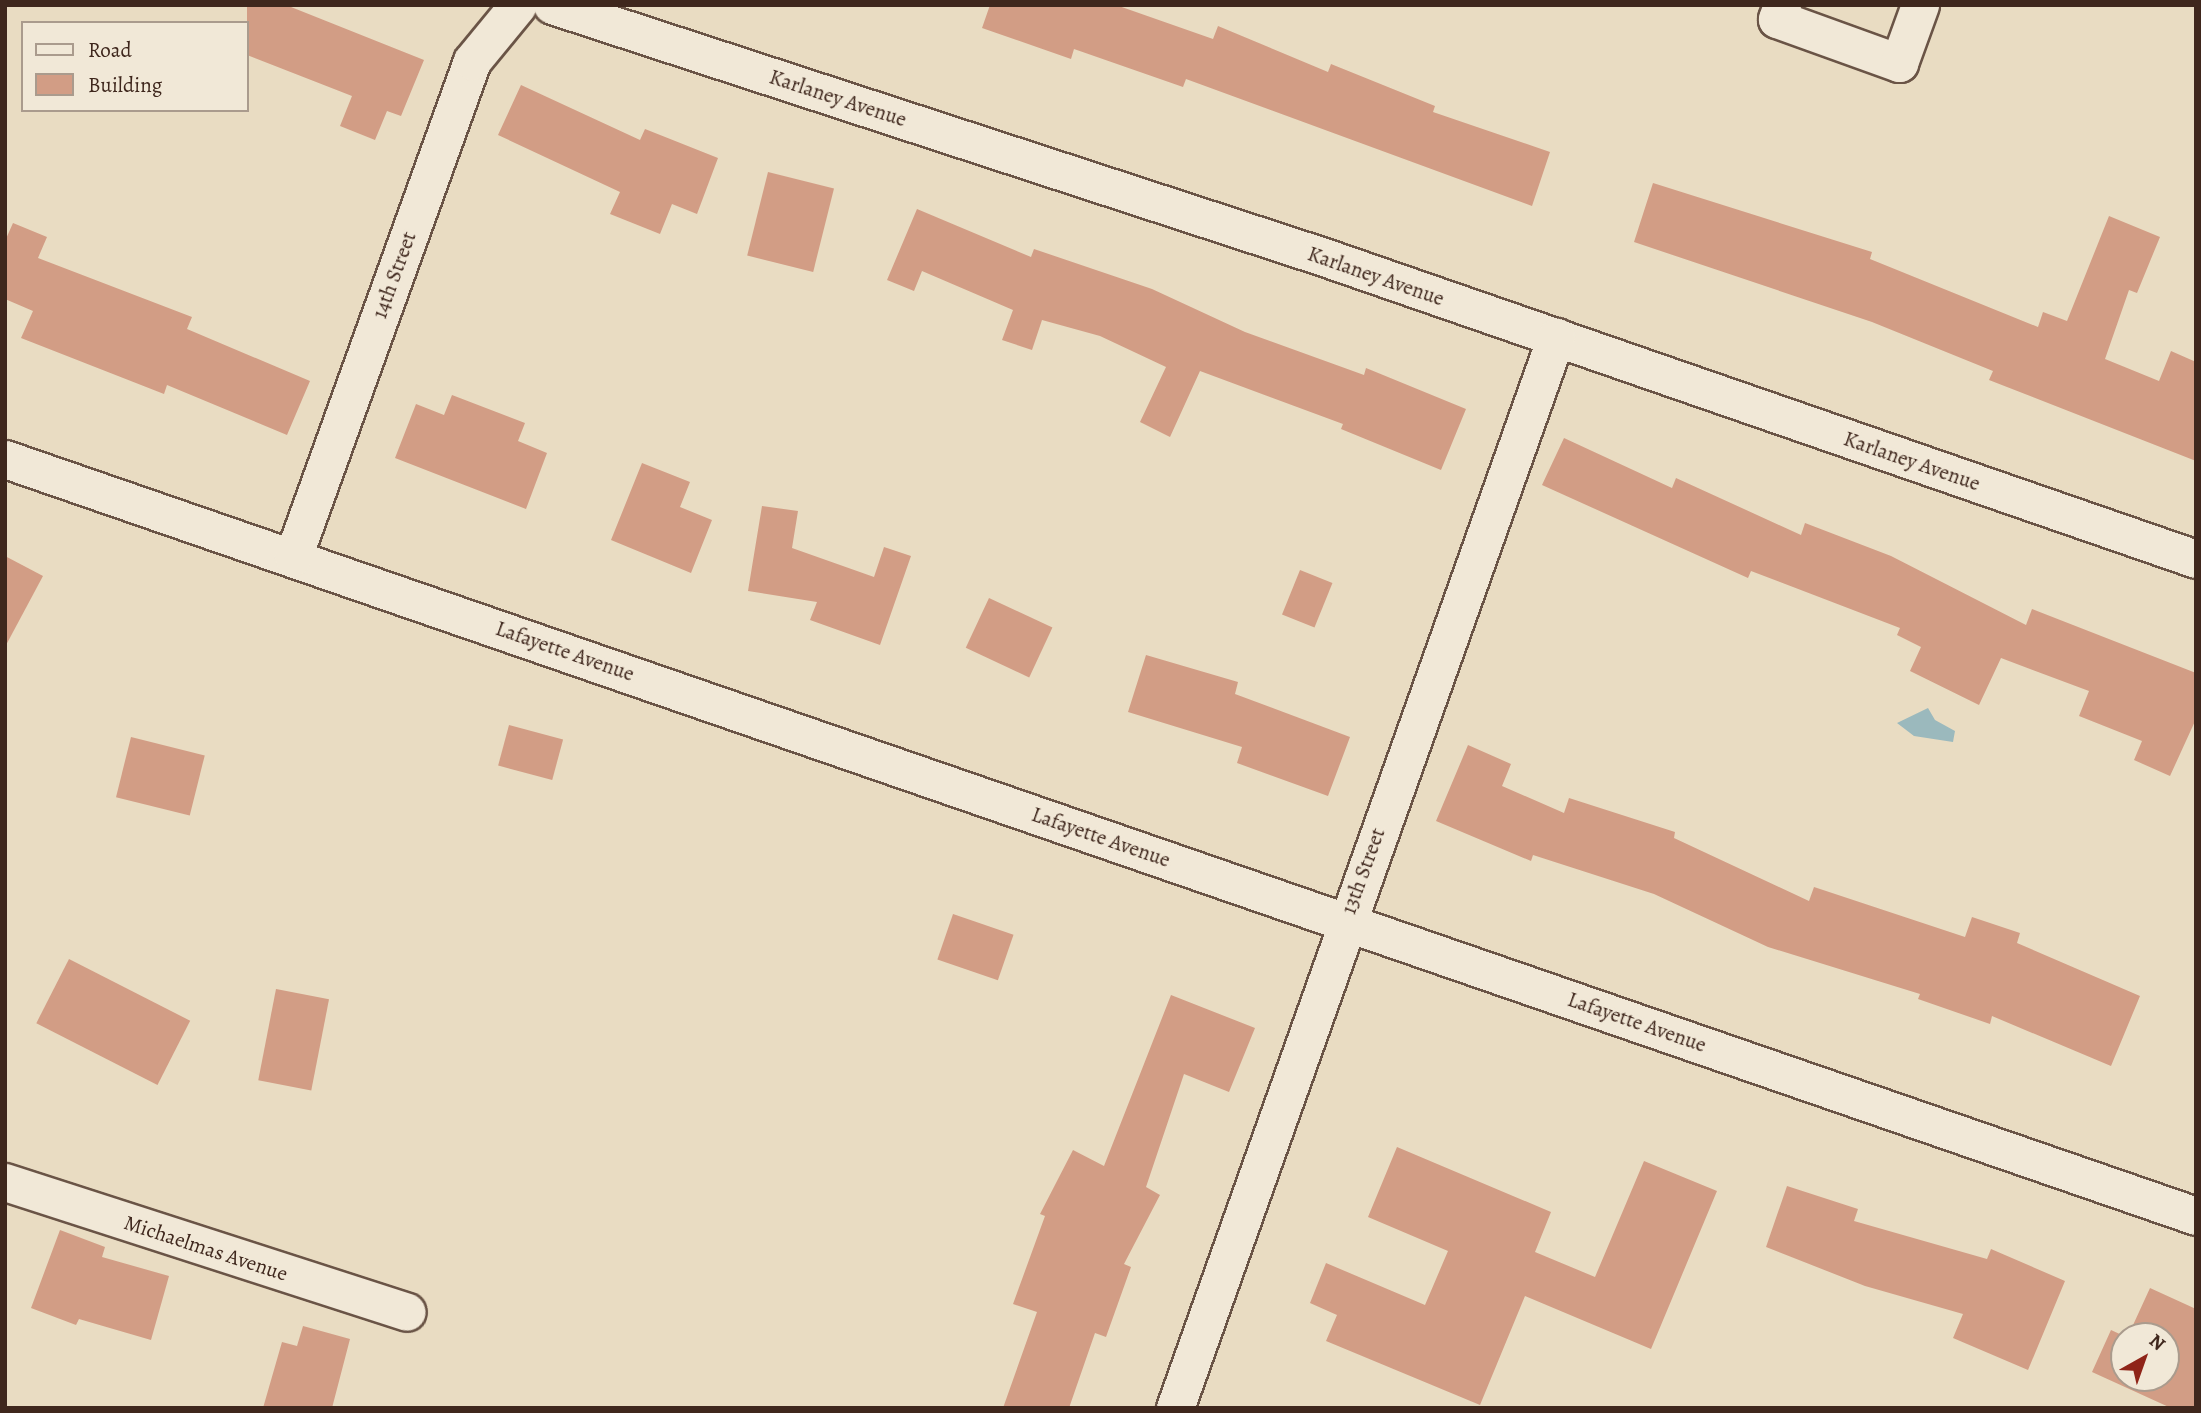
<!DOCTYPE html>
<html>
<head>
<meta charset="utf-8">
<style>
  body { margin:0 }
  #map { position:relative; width:2201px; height:1413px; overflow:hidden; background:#e9dcc2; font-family:Alegreya,serif }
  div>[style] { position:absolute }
  .water>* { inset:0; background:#9bb9bd }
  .building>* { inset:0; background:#d29d85; transform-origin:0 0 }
  .roads { filter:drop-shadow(2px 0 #6a5446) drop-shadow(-2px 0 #6a5446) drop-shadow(0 2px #6a5446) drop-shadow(0 -2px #6a5446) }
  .minor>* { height:37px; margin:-18.5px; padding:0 18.5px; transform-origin:18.5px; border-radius:18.5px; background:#f1e8d7 }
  span { translate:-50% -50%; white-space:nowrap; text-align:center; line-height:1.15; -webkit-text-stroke:5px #f1e8d7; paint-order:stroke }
  .street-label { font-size:21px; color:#3f271d }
  .frame { position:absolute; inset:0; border:7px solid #3f271d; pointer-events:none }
  .legend { position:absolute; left:21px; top:21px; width:228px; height:91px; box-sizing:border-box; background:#f1e8d7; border:2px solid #aa9b8d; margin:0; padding:9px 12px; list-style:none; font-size:21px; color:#3f271d }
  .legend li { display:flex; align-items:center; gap:14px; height:35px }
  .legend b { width:35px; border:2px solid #aa9b8d }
  .north { position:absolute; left:2110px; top:1322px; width:70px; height:70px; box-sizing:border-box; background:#f1e8d7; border:2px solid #aa9b8d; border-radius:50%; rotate:40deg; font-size:19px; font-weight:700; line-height:28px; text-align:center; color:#3f271d }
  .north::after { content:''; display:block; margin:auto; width:24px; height:32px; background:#8f2418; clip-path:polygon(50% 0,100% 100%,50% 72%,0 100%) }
</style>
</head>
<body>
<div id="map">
  <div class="water">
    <div style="clip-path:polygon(1928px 708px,1935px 720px,1955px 731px,1953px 742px,1914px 736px,1897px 723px)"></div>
  </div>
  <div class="building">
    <div style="clip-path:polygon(247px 5px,286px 5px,424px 60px,401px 116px,387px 111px,375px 140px,340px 126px,352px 96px,247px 55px)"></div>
    <div style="clip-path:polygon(990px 5px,1116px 5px,1213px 39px,1218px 26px,1328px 72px,1331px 64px,1435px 106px,1433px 112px,1550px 152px,1532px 206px,1186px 79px,1183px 87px,1074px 49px,1071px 59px,982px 28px)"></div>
    <div style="clip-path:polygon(521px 85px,640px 140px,645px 129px,718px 158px,697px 214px,672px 204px,660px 234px,610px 214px,620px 192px,498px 135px)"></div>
    <div style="left:768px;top:172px;width:68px;height:86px;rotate:14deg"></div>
    <div style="clip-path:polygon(1653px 183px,1872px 252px,1870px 259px,2038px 327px,2043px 312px,2067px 321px,2109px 216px,2160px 237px,2137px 293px,2129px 290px,2105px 359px,2159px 381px,2171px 351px,2196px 362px,2196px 461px,1989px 380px,1993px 371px,1872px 322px,1634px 242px)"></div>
    <div style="clip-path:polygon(917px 209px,1031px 257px,1034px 249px,1152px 289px,1245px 332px,1364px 375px,1366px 368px,1466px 409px,1441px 470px,1341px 429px,1343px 424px,1200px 371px,1170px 437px,1140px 422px,1166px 367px,1100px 336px,1042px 320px,1032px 350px,1002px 340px,1013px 310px,922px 271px,914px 291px,887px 280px)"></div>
    <div style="clip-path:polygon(13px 223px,47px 237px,38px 258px,192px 317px,187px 329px,310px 381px,287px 435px,167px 385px,164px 394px,21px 338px,33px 311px,5px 299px,5px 241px)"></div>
    <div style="clip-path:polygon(452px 395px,525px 423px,518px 441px,547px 453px,526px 509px,395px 458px,416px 404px,444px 415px)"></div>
    <div style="clip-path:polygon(1564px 438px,1672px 488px,1676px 478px,1801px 535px,1805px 523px,1891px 556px,2026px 625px,2032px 609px,2196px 673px,2196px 719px,2170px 776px,2134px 760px,2142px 741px,2079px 716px,2089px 691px,2001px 658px,1979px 705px,1910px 671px,1921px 647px,1897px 635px,1900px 628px,1751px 571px,1748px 578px,1542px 485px)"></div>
    <div style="clip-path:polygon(642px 463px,690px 482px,680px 507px,712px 520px,691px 573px,611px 540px)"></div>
    <div style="clip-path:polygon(762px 506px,798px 511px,792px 548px,874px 577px,884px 547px,911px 556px,880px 645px,810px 620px,817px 602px,748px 591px)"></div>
    <div style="clip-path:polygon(5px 556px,43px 576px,5px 647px)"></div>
    <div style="left:1300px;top:570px;width:35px;height:48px;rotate:22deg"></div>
    <div style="left:989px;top:598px;width:70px;height:55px;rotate:25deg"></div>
    <div style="clip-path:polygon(1146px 655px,1238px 682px,1235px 694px,1350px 737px,1328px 796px,1237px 763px,1242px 747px,1128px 712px)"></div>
    <div style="left:509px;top:725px;width:56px;height:42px;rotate:15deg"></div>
    <div style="left:131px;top:737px;width:76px;height:62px;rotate:14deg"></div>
    <div style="clip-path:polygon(1468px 745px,1511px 764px,1502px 786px,1564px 813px,1569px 798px,1675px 832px,1674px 838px,1809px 901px,1814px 887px,1965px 937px,1972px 917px,2020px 933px,2017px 943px,2140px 996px,2111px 1066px,1992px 1016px,1990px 1024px,1918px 999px,1920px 994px,1768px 947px,1654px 894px,1533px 855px,1531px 861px,1436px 821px)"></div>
    <div style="left:953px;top:914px;width:64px;height:48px;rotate:19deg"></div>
    <div style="left:69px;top:959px;width:136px;height:72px;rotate:27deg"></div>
    <div style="left:276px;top:989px;width:54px;height:93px;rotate:11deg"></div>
    <div style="clip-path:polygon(1171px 995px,1255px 1028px,1229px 1092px,1184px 1074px,1146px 1187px,1160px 1195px,1124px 1264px,1131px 1267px,1106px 1337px,1095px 1333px,1069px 1408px,1003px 1408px,1037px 1312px,1013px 1304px,1045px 1216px,1040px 1214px,1073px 1150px,1104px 1166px)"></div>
    <div style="clip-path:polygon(1397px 1147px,1551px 1212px,1535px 1252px,1595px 1277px,1644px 1161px,1717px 1191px,1651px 1349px,1525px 1296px,1480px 1405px,1326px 1341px,1337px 1315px,1310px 1303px,1326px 1263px,1425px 1305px,1448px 1251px,1368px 1217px)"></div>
    <div style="clip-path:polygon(1787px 1186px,1858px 1209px,1854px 1221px,1987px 1259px,1991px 1249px,2065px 1281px,2028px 1370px,1953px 1338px,1963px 1314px,1865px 1286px,1766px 1247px)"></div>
    <div style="clip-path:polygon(60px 1230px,105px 1247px,102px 1257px,169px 1276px,151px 1340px,79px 1319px,76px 1325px,31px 1308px)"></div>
    <div style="clip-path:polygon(2150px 1288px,2196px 1309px,2196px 1408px,2171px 1408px,2092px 1372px,2111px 1330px,2124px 1336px,2124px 1378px,2166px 1378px,2166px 1336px,2128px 1336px)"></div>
    <div style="clip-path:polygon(303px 1326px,350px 1339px,332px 1408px,263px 1408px,282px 1342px,297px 1346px)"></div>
  </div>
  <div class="roads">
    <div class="minor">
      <div style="left:552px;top:5px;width:809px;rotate:18.08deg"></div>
      <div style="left:1321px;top:256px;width:926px;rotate:19.1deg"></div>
      <div style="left:1782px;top:5px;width:15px;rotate:110deg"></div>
      <div style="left:1777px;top:19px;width:130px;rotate:19.8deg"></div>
      <div style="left:1899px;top:63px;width:62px;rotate:-70.1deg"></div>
      <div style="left:5px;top:459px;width:2318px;rotate:19.06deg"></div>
      <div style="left:293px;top:557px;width:527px;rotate:-70.16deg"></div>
      <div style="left:472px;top:61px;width:72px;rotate:-50.6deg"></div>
      <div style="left:5px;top:1182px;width:422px;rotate:17.9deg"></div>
      <div style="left:1175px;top:1408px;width:1137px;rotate:-70.42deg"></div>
    </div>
  </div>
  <div class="street-label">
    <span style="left:838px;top:98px;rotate:18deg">Karlaney Avenue</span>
    <span style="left:394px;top:275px;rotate:-70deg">14th Street</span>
    <span style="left:1376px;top:276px;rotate:19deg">Karlaney Avenue</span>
    <span style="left:1912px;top:461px;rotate:19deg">Karlaney Avenue</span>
    <span style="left:565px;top:651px;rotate:19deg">Lafayette Avenue</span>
    <span style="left:1101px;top:837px;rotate:19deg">Lafayette Avenue</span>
    <span style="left:1363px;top:871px;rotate:-70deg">13th Street</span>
    <span style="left:1637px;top:1022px;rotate:19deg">Lafayette Avenue</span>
    <span style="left:206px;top:1248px;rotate:18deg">Michaelmas Avenue</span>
  </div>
  <div class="frame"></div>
  <ul class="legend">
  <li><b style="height:9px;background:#f1e8d7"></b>Road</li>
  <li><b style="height:19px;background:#d29d85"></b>Building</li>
  </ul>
  <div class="north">N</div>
</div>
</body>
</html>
